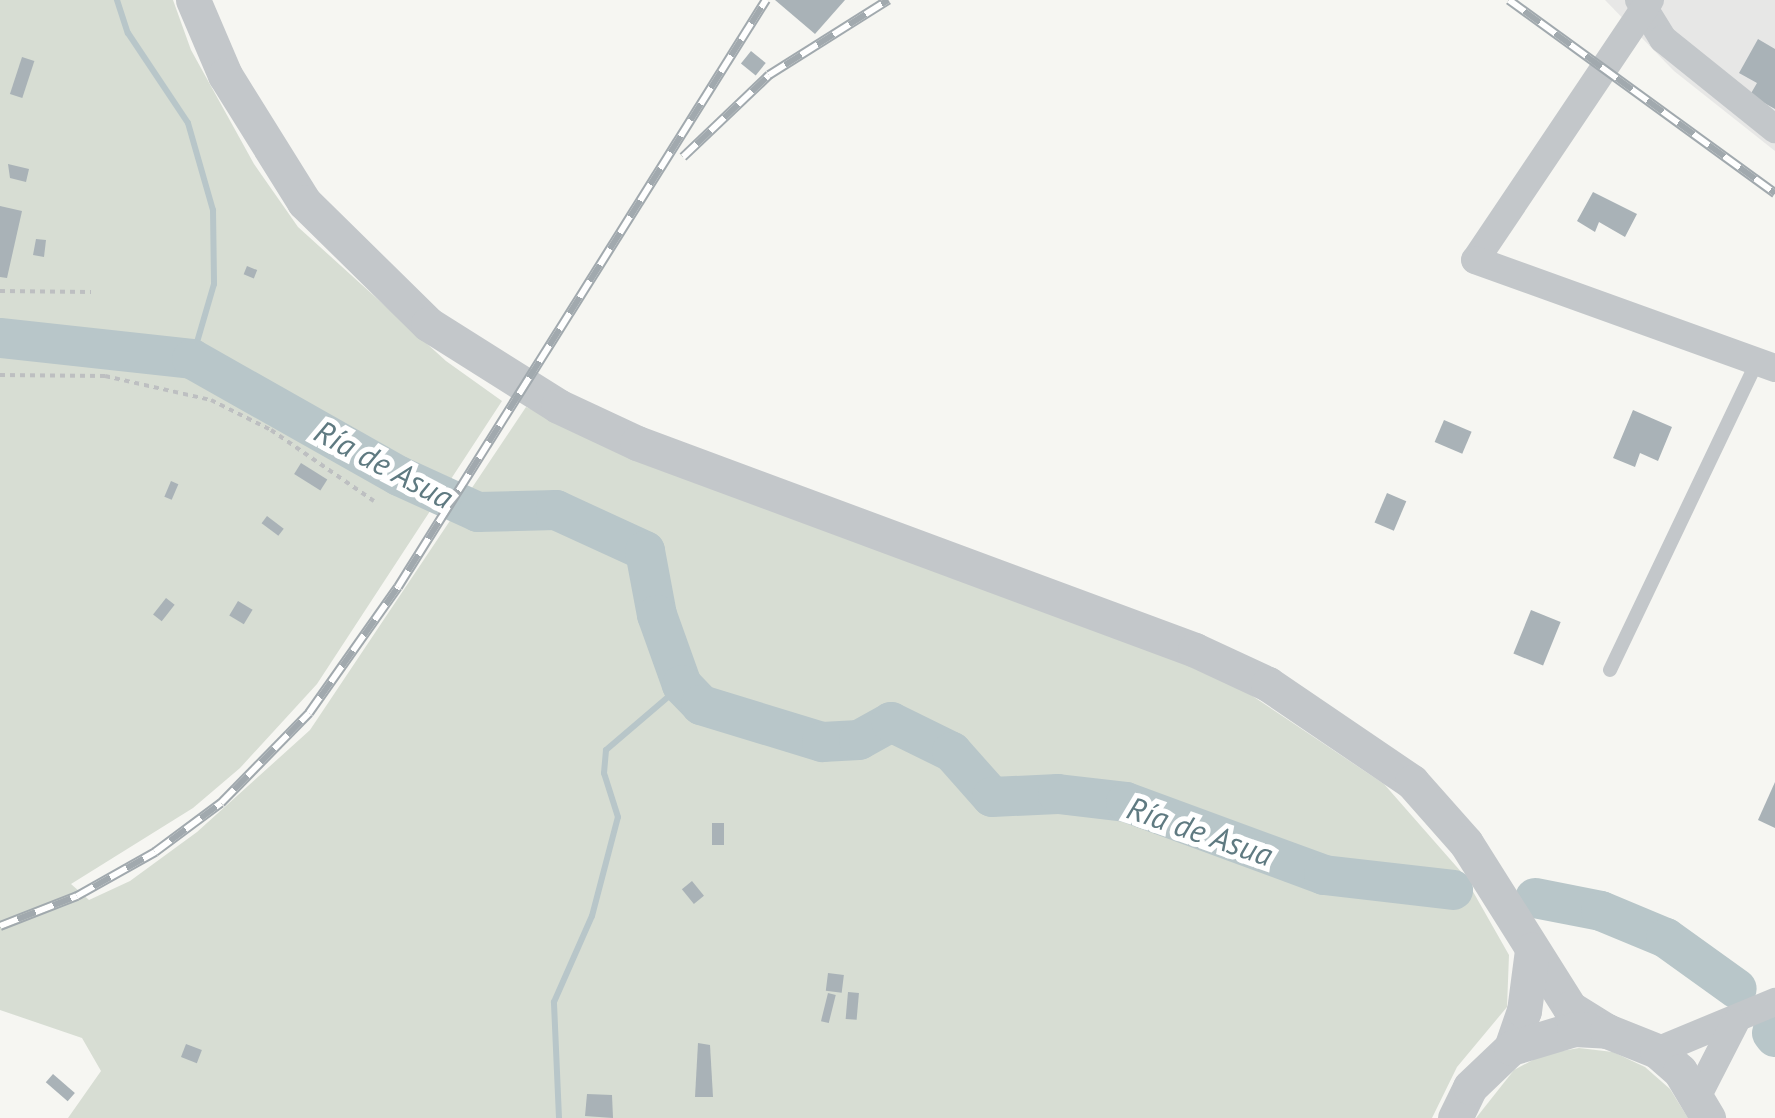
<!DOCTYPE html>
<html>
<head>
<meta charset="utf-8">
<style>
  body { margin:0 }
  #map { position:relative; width:1775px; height:1118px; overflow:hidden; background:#f6f6f2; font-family:"PT Sans",sans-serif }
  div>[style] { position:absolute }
  .built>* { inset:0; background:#e7e7e6 }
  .green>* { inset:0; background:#d7ddd3 }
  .stream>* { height:6px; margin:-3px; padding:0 3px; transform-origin:3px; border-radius:3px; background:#b8c6c9 }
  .river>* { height:40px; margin:-20px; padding:0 20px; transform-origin:20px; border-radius:20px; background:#b8c6c9 }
  .building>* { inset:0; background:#a9b2b7; transform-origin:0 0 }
  .path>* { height:4px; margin-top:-2px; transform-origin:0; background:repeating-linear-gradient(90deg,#bdbfc1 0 5px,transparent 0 10px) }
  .service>* { height:14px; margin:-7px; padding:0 7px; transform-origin:7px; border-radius:7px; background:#c3c7ca }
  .minor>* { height:28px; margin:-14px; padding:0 14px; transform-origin:14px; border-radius:14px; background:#c3c7ca }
  .tertiary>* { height:35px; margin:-17.5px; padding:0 17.5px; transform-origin:17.5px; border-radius:17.5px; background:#c3c7ca }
  .rail>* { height:10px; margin-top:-5px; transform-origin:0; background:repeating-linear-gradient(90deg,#fff 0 19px,#a1a9ae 0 38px); box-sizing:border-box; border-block:2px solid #a1a9ae }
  span { translate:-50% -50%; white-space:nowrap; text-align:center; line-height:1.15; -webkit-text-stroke:10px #fff; paint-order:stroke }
  .water-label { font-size:32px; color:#5f7a81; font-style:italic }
</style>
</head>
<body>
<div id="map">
  <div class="built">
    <div style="clip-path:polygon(1605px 0,1775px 0,1775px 151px,1674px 71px)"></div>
  </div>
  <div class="green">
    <div style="clip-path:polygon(0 0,173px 0,191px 50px,254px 164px,298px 227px,446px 361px,502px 401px,317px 684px,240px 768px,193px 808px,71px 884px,89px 900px,130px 881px,197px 832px,310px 730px,526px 407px,681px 473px,1076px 616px,1245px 691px,1384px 784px,1463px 874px,1509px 955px,1507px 1007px,1457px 1067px,1432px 1118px,68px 1118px,101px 1071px,82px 1038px,0 1010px)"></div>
    <div style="clip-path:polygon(1579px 1048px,1613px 1052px,1645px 1067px,1670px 1089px,1688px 1118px,1476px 1118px,1514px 1070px,1544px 1054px)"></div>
  </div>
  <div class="stream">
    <div style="left:117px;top:0;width:35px;rotate:72deg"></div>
    <div style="left:128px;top:33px;width:108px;rotate:56.3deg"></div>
    <div style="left:188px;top:123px;width:91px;rotate:74deg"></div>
    <div style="left:213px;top:210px;width:74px;rotate:89.2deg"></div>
    <div style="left:214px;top:284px;width:78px;rotate:106.3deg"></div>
    <div style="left:559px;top:1118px;width:116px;rotate:-92.5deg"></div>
    <div style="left:554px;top:1002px;width:94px;rotate:-66.2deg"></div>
    <div style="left:592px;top:916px;width:102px;rotate:-75.3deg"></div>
    <div style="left:618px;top:817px;width:46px;rotate:-107.7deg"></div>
    <div style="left:604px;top:773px;width:23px;rotate:-85deg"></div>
    <div style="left:606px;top:750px;width:100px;rotate:-40.5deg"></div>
  </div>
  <div class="river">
    <div style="left:0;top:338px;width:193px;rotate:6.2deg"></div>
    <div style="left:192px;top:359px;width:238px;rotate:29.5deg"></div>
    <div style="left:399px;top:476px;width:87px;rotate:24.5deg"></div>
    <div style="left:478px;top:512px;width:78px;rotate:-1.5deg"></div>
    <div style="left:556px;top:510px;width:98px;rotate:24.7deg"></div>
    <div style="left:645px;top:551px;width:65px;rotate:79.4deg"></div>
    <div style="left:657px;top:615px;width:74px;rotate:70.3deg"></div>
    <div style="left:682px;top:685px;width:28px;rotate:46deg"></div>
    <div style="left:701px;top:705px;width:127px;rotate:17deg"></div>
    <div style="left:822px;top:742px;width:37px;rotate:-3deg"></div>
    <div style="left:859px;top:740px;width:37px;rotate:-29deg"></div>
    <div style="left:891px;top:722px;width:68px;rotate:26.2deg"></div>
    <div style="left:952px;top:752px;width:60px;rotate:48.4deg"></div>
    <div style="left:992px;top:797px;width:66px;rotate:-2.6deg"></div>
    <div style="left:1058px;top:794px;width:68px;rotate:6.7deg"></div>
    <div style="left:1126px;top:802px;width:211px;rotate:20.2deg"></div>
    <div style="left:1324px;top:875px;width:130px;rotate:6.6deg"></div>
    <div style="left:1535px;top:898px;width:67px;rotate:11.1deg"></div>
    <div style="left:1601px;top:911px;width:70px;rotate:22.6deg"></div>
    <div style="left:1666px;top:938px;width:87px;rotate:35.7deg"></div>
    <div style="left:1772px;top:1033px;width:5px;rotate:53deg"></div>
  </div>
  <div class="building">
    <div style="clip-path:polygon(775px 0,845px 0,815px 34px)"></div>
    <div style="clip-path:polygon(1758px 39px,1775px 49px,1775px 109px,1750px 95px,1757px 83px,1739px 73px)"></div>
    <div style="left:751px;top:51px;width:19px;height:16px;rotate:39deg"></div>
    <div style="left:22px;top:57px;width:13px;height:39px;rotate:18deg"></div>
    <div style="clip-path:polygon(8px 164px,29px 169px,26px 182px,10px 178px)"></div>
    <div style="clip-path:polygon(1593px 192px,1637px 214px,1625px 237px,1599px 222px,1595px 232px,1577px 221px)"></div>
    <div style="clip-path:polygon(0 206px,22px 211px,7px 278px,0 277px)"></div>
    <div style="clip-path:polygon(36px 239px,46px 240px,44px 257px,33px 255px)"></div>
    <div style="left:247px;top:266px;width:11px;height:9px;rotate:22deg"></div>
    <div style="clip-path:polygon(1633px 410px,1672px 427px,1658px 461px,1640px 453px,1635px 467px,1613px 458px)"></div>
    <div style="left:1444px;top:420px;width:30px;height:24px;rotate:23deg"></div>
    <div style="left:301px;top:463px;width:31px;height:13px;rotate:32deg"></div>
    <div style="left:171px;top:481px;width:8px;height:17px;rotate:23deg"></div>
    <div style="left:1387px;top:493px;width:21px;height:32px;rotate:23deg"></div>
    <div style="left:267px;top:516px;width:21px;height:9px;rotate:37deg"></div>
    <div style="left:166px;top:598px;width:11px;height:21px;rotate:38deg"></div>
    <div style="left:238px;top:601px;width:17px;height:17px;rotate:31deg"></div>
    <div style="left:1531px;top:610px;width:32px;height:47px;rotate:22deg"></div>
    <div style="clip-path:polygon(1775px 782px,1775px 828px,1758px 820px)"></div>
    <div style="left:712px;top:823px;width:12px;height:22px"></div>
    <div style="left:692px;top:881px;width:19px;height:13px;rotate:51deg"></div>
    <div style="left:828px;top:973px;width:16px;height:18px;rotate:7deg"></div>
    <div style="left:848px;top:992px;width:11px;height:27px;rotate:5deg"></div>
    <div style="left:828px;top:993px;width:8px;height:29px;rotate:14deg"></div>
    <div style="clip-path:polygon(698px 1043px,710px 1045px,713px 1097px,695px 1097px)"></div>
    <div style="left:186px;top:1044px;width:17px;height:14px;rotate:21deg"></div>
    <div style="left:53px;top:1074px;width:29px;height:11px;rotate:41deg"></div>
    <div style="clip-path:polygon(587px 1094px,612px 1095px,613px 1118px,585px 1116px)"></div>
  </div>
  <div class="path">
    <div style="left:0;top:291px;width:91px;rotate:0.6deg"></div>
    <div style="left:0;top:375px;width:105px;rotate:0.5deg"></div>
    <div style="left:105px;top:376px;width:109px;rotate:12.8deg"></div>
    <div style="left:211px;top:400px;width:67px;rotate:26.6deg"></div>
    <div style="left:271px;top:430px;width:125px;rotate:34.6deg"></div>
  </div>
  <div class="service">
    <div style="left:1610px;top:670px;width:341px;rotate:-64.5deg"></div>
  </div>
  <div class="minor">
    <div style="left:1639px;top:0;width:46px;rotate:58.4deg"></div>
    <div style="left:1663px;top:39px;width:144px;rotate:38.8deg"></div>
    <div style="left:1650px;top:0;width:313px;rotate:123.9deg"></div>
    <div style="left:1475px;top:260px;width:319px;rotate:19.8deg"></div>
    <div style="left:1657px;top:1051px;width:128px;rotate:-22.6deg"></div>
    <div style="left:1698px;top:1095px;width:81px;rotate:-62.8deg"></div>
  </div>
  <div class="tertiary">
    <div style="left:193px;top:0;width:82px;rotate:66.9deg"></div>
    <div style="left:225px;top:75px;width:150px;rotate:58.1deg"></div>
    <div style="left:304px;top:202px;width:174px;rotate:44.5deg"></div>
    <div style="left:428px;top:324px;width:154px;rotate:32.2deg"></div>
    <div style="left:558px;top:406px;width:87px;rotate:25.1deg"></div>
    <div style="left:637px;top:443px;width:595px;rotate:20.35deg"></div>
    <div style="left:1195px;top:650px;width:81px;rotate:25deg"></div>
    <div style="left:1268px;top:684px;width:174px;rotate:34.2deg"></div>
    <div style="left:1412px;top:782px;width:81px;rotate:48.5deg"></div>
    <div style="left:1466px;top:843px;width:195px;rotate:57.8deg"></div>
    <div style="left:1570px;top:1008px;width:44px;rotate:31.9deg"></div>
    <div style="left:1511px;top:1048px;width:39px;rotate:-71deg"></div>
    <div style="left:1524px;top:1011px;width:62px;rotate:-82.5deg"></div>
    <div style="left:1455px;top:1118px;width:34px;rotate:-64deg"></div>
    <div style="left:1470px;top:1087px;width:57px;rotate:-43.6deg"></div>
    <div style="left:1511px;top:1048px;width:66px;rotate:-16.8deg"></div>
    <div style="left:1574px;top:1029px;width:33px;rotate:3deg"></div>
    <div style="left:1607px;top:1031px;width:54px;rotate:21.8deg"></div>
    <div style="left:1657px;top:1051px;width:30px;rotate:41deg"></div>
    <div style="left:1680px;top:1071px;width:55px;rotate:59.2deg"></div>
  </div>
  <div class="rail">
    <div style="left:1509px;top:0;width:329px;rotate:36deg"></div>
    <div style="left:683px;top:157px;width:119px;rotate:-43.6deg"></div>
    <div style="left:769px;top:75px;width:141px;rotate:-32.2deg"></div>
    <div style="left:0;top:926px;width:83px;rotate:-21.3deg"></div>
    <div style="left:77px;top:896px;width:90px;rotate:-29.4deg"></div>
    <div style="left:155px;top:852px;width:82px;rotate:-36.6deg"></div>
    <div style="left:221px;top:803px;width:126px;rotate:-45.6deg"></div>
    <div style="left:309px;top:713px;width:154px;rotate:-54.8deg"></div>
    <div style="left:398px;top:587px;width:693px;rotate:-57.92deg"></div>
  </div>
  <div class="water-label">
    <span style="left:384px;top:464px;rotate:28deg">Ría de Asua</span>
    <span style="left:1200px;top:831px;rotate:19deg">Ría de Asua</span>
  </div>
</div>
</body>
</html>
